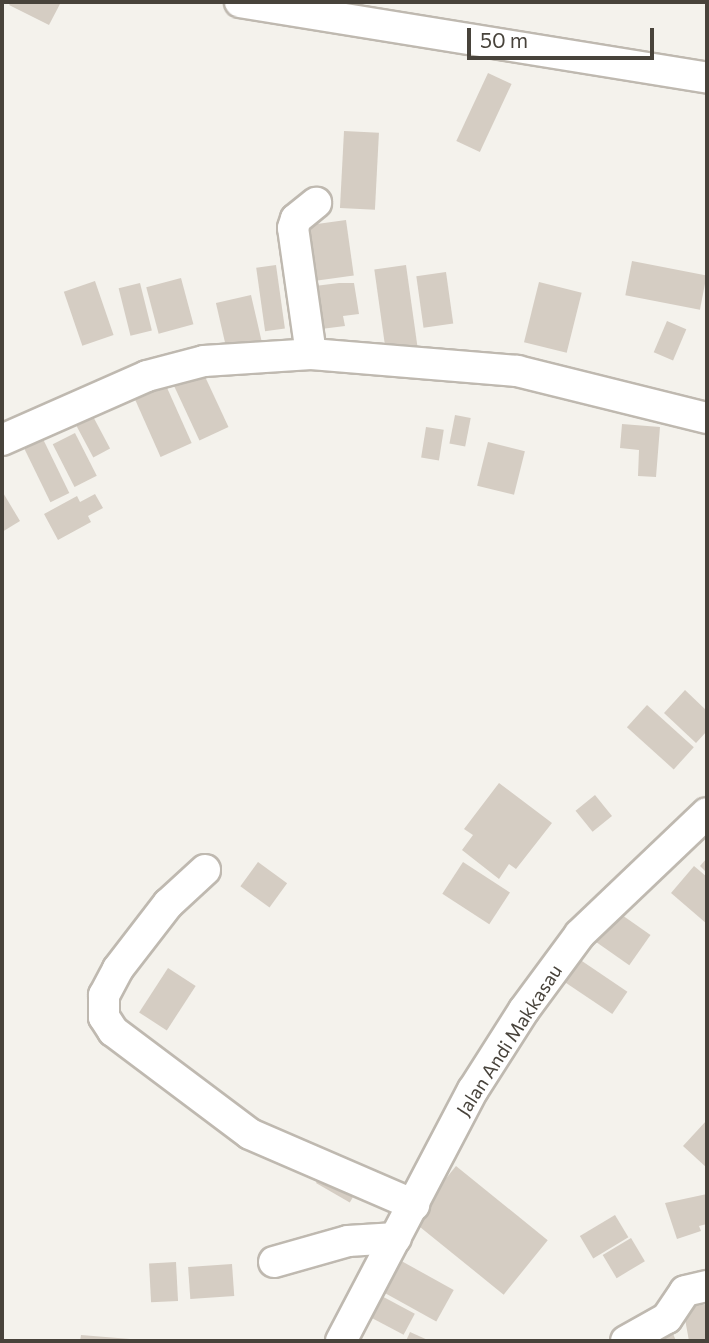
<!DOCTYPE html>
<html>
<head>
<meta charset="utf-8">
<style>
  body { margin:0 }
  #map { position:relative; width:709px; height:1343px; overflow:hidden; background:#f4f2ec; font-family:Commissioner,sans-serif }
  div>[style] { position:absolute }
  .building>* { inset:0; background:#d5cdc3; transform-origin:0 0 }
  .roads { filter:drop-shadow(2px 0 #bfb9b0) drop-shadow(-2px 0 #bfb9b0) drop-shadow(0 2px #bfb9b0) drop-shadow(0 -2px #bfb9b0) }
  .minor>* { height:30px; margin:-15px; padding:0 15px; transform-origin:15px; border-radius:15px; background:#fff }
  span { translate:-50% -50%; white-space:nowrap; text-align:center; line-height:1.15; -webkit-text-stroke:5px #fff; paint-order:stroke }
  .street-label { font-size:19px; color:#48433b }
  .frame { position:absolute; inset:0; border:4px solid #48433b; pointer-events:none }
  .scale { position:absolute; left:467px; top:28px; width:187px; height:32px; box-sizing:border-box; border:4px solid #48433b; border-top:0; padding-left:9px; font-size:21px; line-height:24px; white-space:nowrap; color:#48433b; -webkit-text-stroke:5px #fff; paint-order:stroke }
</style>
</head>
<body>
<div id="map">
  <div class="building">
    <div style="clip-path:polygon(11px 2px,61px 2px,49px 25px,9px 5px)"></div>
    <div style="left:488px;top:73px;width:26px;height:75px;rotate:25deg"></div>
    <div style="left:344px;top:131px;width:35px;height:77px;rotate:3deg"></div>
    <div style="left:346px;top:220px;width:56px;height:44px;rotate:82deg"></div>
    <div style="left:632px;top:261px;width:76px;height:35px;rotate:11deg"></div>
    <div style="left:276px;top:265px;width:64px;height:20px;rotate:82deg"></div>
    <div style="left:406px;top:265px;width:83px;height:32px;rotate:82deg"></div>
    <div style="left:446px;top:272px;width:52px;height:30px;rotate:82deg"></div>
    <div style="left:181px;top:278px;width:48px;height:36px;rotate:75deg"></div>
    <div style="left:95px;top:281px;width:57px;height:33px;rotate:71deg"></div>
    <div style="left:539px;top:282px;width:44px;height:62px;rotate:14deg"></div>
    <div style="left:140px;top:283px;width:49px;height:22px;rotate:76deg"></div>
    <div style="clip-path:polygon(339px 283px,354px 283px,359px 314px,343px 316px,345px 326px,321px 329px,315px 286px)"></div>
    <div style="left:251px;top:295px;width:52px;height:36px;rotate:77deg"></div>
    <div style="left:667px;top:321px;width:21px;height:34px;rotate:23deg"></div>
    <div style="left:201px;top:368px;width:65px;height:32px;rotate:65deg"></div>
    <div style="left:164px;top:381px;width:68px;height:34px;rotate:66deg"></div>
    <div style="left:88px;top:407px;width:47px;height:19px;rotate:62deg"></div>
    <div style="left:455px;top:415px;width:16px;height:29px;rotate:11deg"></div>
    <div style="clip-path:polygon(622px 424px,660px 427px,656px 477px,638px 476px,639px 450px,620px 448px)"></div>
    <div style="left:426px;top:427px;width:18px;height:31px;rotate:9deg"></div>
    <div style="left:75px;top:433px;width:48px;height:25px;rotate:63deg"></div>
    <div style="left:43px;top:439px;width:60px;height:21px;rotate:64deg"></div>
    <div style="left:488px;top:442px;width:38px;height:45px;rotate:14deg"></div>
    <div style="clip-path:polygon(2px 491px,20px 521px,2px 532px)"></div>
    <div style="clip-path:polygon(95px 494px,103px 508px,88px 516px,91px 522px,58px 540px,44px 514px,77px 496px,80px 502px)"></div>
    <div style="clip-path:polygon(685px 690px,707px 711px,707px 731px,696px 743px,664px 713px)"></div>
    <div style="left:647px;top:705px;width:63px;height:30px;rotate:42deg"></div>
    <div style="clip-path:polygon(499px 783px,552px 823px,516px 869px,509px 864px,499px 879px,462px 850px,473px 835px,464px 829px)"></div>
    <div style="left:595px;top:795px;width:27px;height:25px;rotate:51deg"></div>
    <div style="clip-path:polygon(707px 858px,707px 873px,700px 866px)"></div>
    <div style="left:258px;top:862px;width:36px;height:30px;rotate:36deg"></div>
    <div style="left:463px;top:862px;width:56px;height:38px;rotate:33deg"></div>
    <div style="clip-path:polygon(694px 866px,707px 877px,707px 924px,671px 893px)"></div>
    <div style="left:612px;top:908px;width:47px;height:37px;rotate:35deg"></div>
    <div style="left:576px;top:957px;width:62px;height:27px;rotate:34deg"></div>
    <div style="left:168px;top:968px;width:33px;height:53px;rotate:33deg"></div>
    <div style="clip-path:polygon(706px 1121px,707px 1122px,707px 1168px,683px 1146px)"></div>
    <div style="left:456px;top:1166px;width:118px;height:70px;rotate:39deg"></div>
    <div style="left:323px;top:1171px;width:39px;height:14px;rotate:30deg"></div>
    <div style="clip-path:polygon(707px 1194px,707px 1224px,699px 1226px,701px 1231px,677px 1239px,665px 1203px)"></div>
    <div style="left:615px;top:1215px;width:26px;height:41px;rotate:59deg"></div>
    <div style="left:631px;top:1238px;width:27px;height:33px;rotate:59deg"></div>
    <div style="left:396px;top:1258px;width:66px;height:36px;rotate:29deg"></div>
    <div style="left:176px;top:1262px;width:39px;height:27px;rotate:87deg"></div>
    <div style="left:232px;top:1264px;width:32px;height:44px;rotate:86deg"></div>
    <div style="left:376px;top:1293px;width:44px;height:24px;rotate:28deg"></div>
    <div style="clip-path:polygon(707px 1304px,707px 1341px,689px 1341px,683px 1308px)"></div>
    <div style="clip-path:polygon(672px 1331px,676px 1341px,636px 1341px)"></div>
    <div style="clip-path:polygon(410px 1332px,430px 1341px,406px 1341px)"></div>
    <div style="clip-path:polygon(81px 1335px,130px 1339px,130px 1341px,80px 1341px)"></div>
  </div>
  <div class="roads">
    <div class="minor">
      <div style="left:240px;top:2px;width:473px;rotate:9.2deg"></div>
      <div style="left:311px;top:354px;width:127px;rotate:-98.1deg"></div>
      <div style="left:293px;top:228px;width:9px;rotate:-72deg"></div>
      <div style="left:296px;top:219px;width:26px;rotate:-39deg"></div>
      <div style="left:2px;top:440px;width:158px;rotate:-23.8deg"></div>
      <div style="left:147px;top:376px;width:59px;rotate:-14.7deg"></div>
      <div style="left:204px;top:361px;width:107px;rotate:-3.7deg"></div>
      <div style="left:311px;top:354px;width:207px;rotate:4.7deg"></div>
      <div style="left:517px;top:371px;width:196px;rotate:13.9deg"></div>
      <div style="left:205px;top:870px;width:50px;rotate:137.4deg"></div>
      <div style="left:168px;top:904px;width:82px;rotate:127.6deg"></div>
      <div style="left:118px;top:969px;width:30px;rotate:118deg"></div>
      <div style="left:104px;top:995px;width:22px;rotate:90deg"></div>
      <div style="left:104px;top:1017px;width:17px;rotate:57deg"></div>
      <div style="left:113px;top:1031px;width:171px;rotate:36.9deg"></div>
      <div style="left:250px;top:1134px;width:179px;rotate:23.4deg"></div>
      <div style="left:274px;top:1262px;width:77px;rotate:-15.8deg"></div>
      <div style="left:348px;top:1241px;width:48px;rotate:-3.6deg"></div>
      <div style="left:341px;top:1341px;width:284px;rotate:-62.3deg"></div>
      <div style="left:473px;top:1090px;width:95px;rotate:-57.5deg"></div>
      <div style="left:524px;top:1010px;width:94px;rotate:-53.6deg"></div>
      <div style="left:580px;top:934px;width:175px;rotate:-43.6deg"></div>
      <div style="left:626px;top:1341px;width:47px;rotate:-29.3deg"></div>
      <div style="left:667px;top:1318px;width:32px;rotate:-56deg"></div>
      <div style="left:685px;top:1291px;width:23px;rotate:-13deg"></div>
    </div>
  </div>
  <div class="street-label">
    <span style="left:509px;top:1040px;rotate:-57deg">Jalan Andi Makkasau</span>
  </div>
  <div class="frame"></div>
  <div class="scale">50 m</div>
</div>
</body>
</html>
